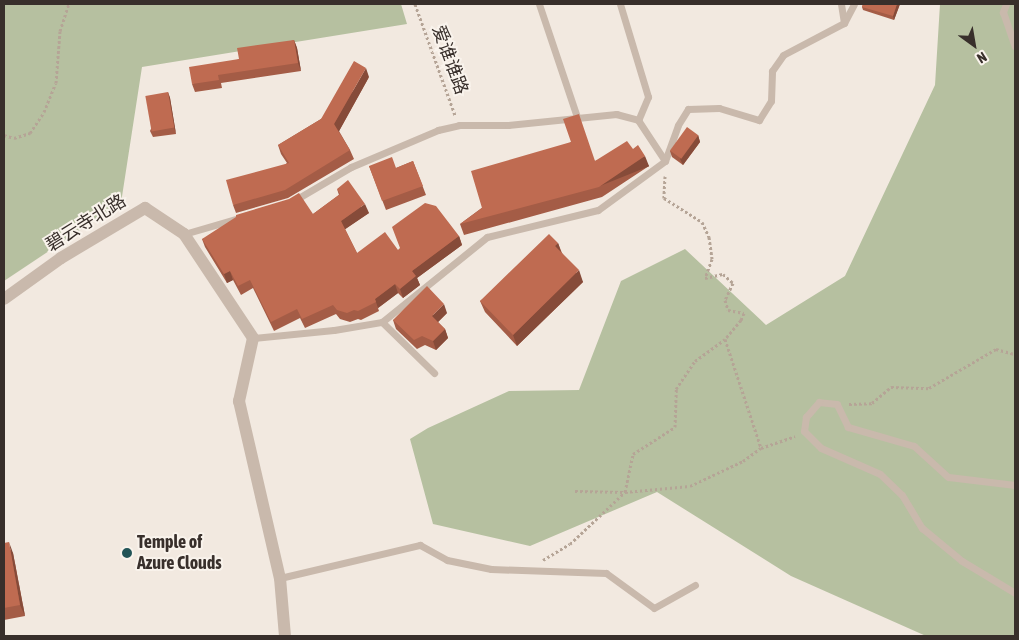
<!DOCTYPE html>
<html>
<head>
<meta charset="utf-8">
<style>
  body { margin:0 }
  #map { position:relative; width:1019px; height:640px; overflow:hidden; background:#f2e9e0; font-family:"Asap Condensed","Noto Sans SC",sans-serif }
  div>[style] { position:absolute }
  .green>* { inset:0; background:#b6c0a0 }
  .path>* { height:3px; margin-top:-1.5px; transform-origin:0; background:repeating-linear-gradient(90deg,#b5a496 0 2.5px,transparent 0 5px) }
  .lane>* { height:7px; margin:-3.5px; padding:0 3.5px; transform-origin:3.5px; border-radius:3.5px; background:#c9b9ac }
  .street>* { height:12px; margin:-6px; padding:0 6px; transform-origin:6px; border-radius:6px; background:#c9b9ac }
  .wall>* { inset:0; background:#a45c46 }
  .shaded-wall>* { inset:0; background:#864b39; transform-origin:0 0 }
  .building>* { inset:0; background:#bf6b51; transform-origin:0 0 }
  .dots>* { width:14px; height:14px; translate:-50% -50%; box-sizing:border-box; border:2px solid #f9f3ec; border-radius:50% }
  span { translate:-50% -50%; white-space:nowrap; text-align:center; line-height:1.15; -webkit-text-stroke:4px #f9f3ec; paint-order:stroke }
  .street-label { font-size:18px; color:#382f2b }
  .poi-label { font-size:18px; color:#382f2b; font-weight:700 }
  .left { translate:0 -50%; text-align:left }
  .frame { position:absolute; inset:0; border:5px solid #382f2b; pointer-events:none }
  .north { position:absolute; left:949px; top:20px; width:50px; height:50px; -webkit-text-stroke:4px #f9f3ec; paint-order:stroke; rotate:148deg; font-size:14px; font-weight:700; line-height:20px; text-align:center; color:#382f2b }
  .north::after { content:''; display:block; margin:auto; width:18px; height:22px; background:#382f2b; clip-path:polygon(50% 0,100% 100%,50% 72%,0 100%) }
</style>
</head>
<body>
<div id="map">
  <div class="green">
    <div style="clip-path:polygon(4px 4px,401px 4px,407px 24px,142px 67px,121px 203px,4px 281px)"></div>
    <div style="clip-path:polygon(940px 4px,1015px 4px,1015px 636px,926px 636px,791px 576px,657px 492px,530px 546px,433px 524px,410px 439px,428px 428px,509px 391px,579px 390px,621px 281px,685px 249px,766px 325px,845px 276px,935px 85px)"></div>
  </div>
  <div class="path">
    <div style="left:415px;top:4px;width:118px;rotate:70.2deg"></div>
    <div style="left:4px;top:135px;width:10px;rotate:17deg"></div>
    <div style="left:14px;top:138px;width:17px;rotate:-17deg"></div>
    <div style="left:30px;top:133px;width:25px;rotate:-56deg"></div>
    <div style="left:44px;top:112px;width:31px;rotate:-68deg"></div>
    <div style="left:56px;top:83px;width:52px;rotate:-85.6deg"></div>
    <div style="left:60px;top:31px;width:28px;rotate:-72deg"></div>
    <div style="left:665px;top:176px;width:22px;rotate:93deg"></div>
    <div style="left:664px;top:198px;width:45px;rotate:32.3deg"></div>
    <div style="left:702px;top:222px;width:17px;rotate:65deg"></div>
    <div style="left:709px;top:237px;width:22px;rotate:82deg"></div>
    <div style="left:712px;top:259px;width:20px;rotate:110deg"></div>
    <div style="left:705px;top:278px;width:18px;rotate:-13deg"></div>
    <div style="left:723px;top:274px;width:13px;rotate:42deg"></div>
    <div style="left:733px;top:283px;width:19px;rotate:115deg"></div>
    <div style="left:725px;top:300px;width:10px;rotate:73deg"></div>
    <div style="left:728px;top:310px;width:16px;rotate:11deg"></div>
    <div style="left:744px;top:313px;width:8px;rotate:113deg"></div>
    <div style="left:741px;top:320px;width:25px;rotate:130deg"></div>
    <div style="left:725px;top:339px;width:115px;rotate:71.7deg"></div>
    <div style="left:849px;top:404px;width:23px;rotate:-2deg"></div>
    <div style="left:872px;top:403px;width:25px;rotate:-40deg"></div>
    <div style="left:891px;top:387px;width:38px;rotate:2deg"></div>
    <div style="left:929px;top:388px;width:78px;rotate:-30.2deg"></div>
    <div style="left:996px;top:349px;width:20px;rotate:15deg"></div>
    <div style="left:575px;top:491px;width:50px;rotate:1.1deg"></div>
    <div style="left:625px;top:492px;width:39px;rotate:-78deg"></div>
    <div style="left:633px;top:454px;width:50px;rotate:-32.7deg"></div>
    <div style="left:675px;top:427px;width:38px;rotate:-88deg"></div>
    <div style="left:676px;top:389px;width:34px;rotate:-56deg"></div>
    <div style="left:695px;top:361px;width:37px;rotate:-36deg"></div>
    <div style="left:543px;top:560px;width:31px;rotate:-31deg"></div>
    <div style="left:570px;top:544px;width:76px;rotate:-43.4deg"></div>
    <div style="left:625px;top:492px;width:65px;rotate:-5.3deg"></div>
    <div style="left:690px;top:486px;width:59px;rotate:-25.3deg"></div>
    <div style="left:743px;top:461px;width:22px;rotate:-36deg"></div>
    <div style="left:761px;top:448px;width:36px;rotate:-19deg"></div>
  </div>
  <div class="lane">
    <div style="left:539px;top:4px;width:119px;rotate:71.4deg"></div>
    <div style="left:620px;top:4px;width:97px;rotate:73.2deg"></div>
    <div style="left:648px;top:97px;width:25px;rotate:113deg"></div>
    <div style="left:638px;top:120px;width:49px;rotate:56.6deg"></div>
    <div style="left:841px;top:4px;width:19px;rotate:81deg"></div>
    <div style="left:1006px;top:4px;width:9px;rotate:111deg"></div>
    <div style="left:1003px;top:12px;width:36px;rotate:71deg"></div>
    <div style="left:295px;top:200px;width:65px;rotate:-30.5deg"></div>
    <div style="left:351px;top:167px;width:95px;rotate:-23deg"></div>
    <div style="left:438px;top:130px;width:22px;rotate:-13deg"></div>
    <div style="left:459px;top:125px;width:49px"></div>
    <div style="left:508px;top:125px;width:109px;rotate:-5.8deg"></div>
    <div style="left:616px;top:114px;width:23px;rotate:15deg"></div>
    <div style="left:184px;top:234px;width:57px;rotate:-16.2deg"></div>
    <div style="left:382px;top:322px;width:73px;rotate:44.4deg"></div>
    <div style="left:253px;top:338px;width:81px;rotate:-5.6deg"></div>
    <div style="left:334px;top:330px;width:49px;rotate:-9.5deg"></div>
    <div style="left:382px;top:322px;width:135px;rotate:-39deg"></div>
    <div style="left:487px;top:237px;width:114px;rotate:-13.7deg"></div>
    <div style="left:598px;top:210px;width:83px;rotate:-36.2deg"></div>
    <div style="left:665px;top:161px;width:38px;rotate:-70deg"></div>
    <div style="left:678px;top:125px;width:19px;rotate:-58deg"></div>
    <div style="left:688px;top:109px;width:31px;rotate:-2deg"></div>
    <div style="left:719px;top:108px;width:42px;rotate:16.7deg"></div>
    <div style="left:759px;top:120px;width:22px;rotate:-58deg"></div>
    <div style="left:771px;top:101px;width:30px;rotate:-88deg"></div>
    <div style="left:772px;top:71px;width:19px;rotate:-55deg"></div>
    <div style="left:783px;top:55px;width:69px;rotate:-27.7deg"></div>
    <div style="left:844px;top:23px;width:21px;rotate:-62deg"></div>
    <div style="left:1015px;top:485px;width:67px;rotate:-173.2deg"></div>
    <div style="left:948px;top:477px;width:46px;rotate:-137.6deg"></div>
    <div style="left:914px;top:446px;width:69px;rotate:-163.9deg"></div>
    <div style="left:848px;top:427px;width:25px;rotate:-116deg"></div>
    <div style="left:837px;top:404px;width:18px;rotate:-174deg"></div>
    <div style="left:819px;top:402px;width:20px;rotate:131deg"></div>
    <div style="left:806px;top:417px;width:14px;rotate:98deg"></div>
    <div style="left:804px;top:431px;width:24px;rotate:45deg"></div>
    <div style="left:821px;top:448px;width:64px;rotate:23.8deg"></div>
    <div style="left:880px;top:474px;width:30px;rotate:44deg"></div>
    <div style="left:902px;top:495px;width:39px;rotate:59deg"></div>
    <div style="left:922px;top:528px;width:52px;rotate:39.5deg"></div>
    <div style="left:962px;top:561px;width:62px;rotate:31.1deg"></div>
    <div style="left:280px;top:578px;width:144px;rotate:-13.3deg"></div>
    <div style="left:420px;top:545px;width:31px;rotate:29deg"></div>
    <div style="left:447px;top:560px;width:45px;rotate:11.6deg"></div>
    <div style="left:491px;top:569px;width:115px;rotate:2deg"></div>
    <div style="left:606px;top:573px;width:59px;rotate:36.1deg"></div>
    <div style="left:654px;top:608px;width:47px;rotate:-29.3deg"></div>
  </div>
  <div class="street">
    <div style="left:4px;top:299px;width:70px;rotate:-35.7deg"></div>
    <div style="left:61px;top:258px;width:98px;rotate:-30.8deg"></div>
    <div style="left:145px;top:208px;width:47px;rotate:33.7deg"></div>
    <div style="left:184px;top:234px;width:125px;rotate:56.4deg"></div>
    <div style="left:253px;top:338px;width:65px;rotate:102.5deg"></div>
    <div style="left:239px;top:401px;width:182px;rotate:77deg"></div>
    <div style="left:280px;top:578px;width:58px;rotate:85.1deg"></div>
  </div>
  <div class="wall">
    <div style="clip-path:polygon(863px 4px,900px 4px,894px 20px,863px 10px,862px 7px)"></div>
    <div style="clip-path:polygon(294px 40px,297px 48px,301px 71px,221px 83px,222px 88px,195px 92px,192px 84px,239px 59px)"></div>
    <div style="clip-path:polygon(369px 77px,339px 131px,350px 150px,354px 159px,288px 198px,236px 213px,233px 205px,287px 163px,281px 154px,278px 145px,321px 119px)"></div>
    <div style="clip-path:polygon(168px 92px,170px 98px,176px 134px,153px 137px,150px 131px)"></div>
    <div style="clip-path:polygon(698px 135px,700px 142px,683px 165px,672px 157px,670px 151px)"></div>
    <div style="clip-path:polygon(571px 142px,595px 161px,633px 149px,649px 166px,602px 197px,464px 235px,460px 224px)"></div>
    <div style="clip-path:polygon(413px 161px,426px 195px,386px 210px,369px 166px,396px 168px)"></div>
    <div style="clip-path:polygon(337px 189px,369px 213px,345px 229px,357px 253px,398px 250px,459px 236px,462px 245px,417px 278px,420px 285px,403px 298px,398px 293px,378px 308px,379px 311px,361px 320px,358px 319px,350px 322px,340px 319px,336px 314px,305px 328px,300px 318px,274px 331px,253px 288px,241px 295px,233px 280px,227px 283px,205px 247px,202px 239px,313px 214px,339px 195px)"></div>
    <div style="clip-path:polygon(558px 243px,562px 253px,583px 282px,517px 346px,485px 312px,480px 301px)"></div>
    <div style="clip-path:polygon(447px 313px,438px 322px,445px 329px,448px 338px,436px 350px,425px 345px,417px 349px,396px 329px,393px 320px)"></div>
    <div style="clip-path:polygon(4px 543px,13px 553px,25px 616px,4px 620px)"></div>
  </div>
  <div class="shaded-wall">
    <div style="clip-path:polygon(897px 4px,900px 4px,894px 20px,893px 16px)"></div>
    <div style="clip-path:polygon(294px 40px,297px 48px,301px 71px,298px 63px)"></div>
    <div style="clip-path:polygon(366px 68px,369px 77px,338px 133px,334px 124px)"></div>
    <div style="clip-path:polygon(168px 92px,170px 98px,176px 134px,174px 127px)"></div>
    <div style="clip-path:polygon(698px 135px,700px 142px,683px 165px,680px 159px)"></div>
    <div style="left:645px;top:156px;width:11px;height:55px;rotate:68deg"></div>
    <div style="clip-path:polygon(365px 204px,369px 213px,344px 230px,341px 221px)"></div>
    <div style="clip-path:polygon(459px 236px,462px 245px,417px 278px,420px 285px,403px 298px,400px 289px,412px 271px)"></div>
    <div style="clip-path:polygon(558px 243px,562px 255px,555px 246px)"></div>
    <div style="clip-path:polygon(579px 270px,583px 282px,517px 346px,513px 335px)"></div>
    <div style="clip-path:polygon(230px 271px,233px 280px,227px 283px,224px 274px)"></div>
    <div style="clip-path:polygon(395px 284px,398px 293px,378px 308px,375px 299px)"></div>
    <div style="clip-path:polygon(444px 304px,447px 313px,435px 325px,432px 316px)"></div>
    <div style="clip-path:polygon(445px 329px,448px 338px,436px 350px,433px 341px)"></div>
    <div style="clip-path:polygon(9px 542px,13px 553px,25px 616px,20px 605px)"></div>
  </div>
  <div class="building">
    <div style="clip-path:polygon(863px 4px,897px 4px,893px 16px,862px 7px)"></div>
    <div style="clip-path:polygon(294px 40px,298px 63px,218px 75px,219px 80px,192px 84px,189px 67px,239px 59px,237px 48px)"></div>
    <div style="clip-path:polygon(354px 61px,366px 68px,334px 124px,350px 150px,285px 190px,233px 205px,226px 180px,289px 163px,278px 145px,321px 119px)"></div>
    <div style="left:168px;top:92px;width:36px;height:23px;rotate:80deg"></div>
    <div style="clip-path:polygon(579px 114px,595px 161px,627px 141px,633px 149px,638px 145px,645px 156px,599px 187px,460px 224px,482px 208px,471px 171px,571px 142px,563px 119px)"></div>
    <div style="left:687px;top:127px;width:14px;height:29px;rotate:36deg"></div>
    <div style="clip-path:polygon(392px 157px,396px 168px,413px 161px,423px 186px,382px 201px,369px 166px)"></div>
    <div style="clip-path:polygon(348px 180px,365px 204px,341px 221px,357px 253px,385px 232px,398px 250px,400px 248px,392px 227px,425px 203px,436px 206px,459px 236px,412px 271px,416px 276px,400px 289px,395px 284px,375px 299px,376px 302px,358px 311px,354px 310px,347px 313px,337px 310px,333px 305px,302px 319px,297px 309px,271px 322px,250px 280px,238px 286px,230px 271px,224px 274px,202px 239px,236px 217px,236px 215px,289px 199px,299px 193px,313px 214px,340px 194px,337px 189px)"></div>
    <div style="clip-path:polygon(549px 234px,558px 243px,555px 246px,579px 270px,513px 335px,480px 301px)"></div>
    <div style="clip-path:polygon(427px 286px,444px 304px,432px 316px,445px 329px,433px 341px,422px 336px,414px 340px,393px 320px)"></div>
    <div style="clip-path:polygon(9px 542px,20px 605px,4px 608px,4px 543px)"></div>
  </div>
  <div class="dots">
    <div style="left:127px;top:553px;background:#225457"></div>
  </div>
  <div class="street-label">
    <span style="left:450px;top:60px;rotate:70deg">爱谁谁路</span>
    <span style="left:86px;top:223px;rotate:-32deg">碧云寺北路</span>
  </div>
  <div class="poi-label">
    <span class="left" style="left:137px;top:553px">Temple of<br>Azure Clouds</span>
  </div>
  <div class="frame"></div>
  <div class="north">N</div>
</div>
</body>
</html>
